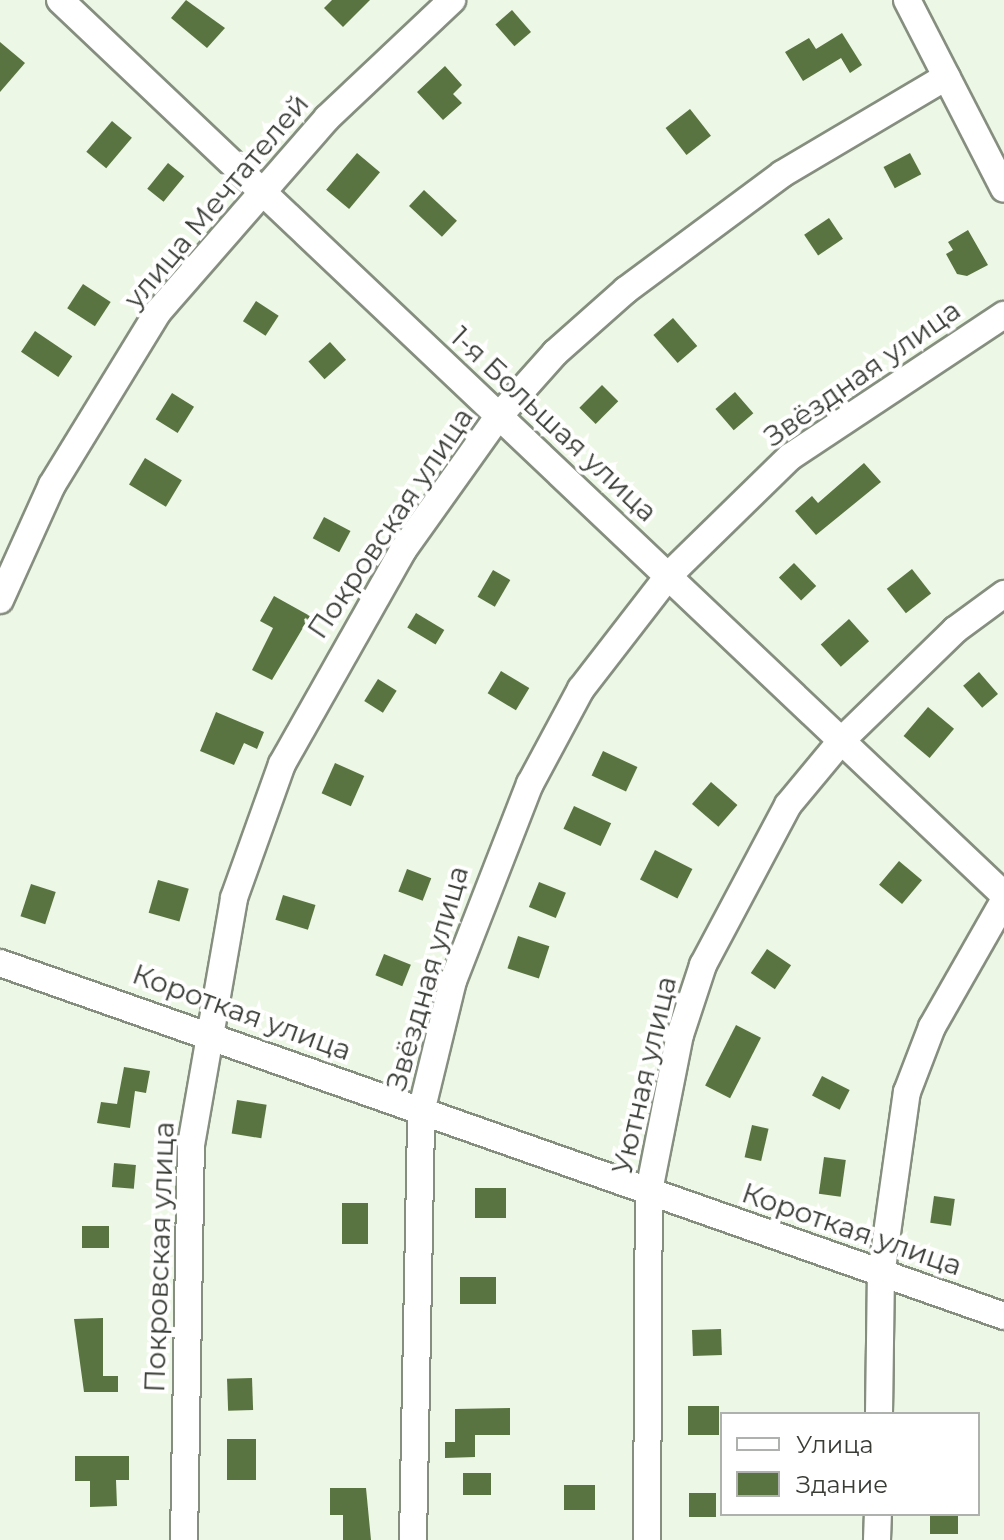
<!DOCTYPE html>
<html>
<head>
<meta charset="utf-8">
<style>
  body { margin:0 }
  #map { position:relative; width:1004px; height:1540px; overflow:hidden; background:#edf7e5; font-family:Montserrat,sans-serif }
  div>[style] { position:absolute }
  .building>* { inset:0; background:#597441; transform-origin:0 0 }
  .roads { filter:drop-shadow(2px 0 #858e7f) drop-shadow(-2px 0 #858e7f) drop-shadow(0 2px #858e7f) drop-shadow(0 -2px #858e7f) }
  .minor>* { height:26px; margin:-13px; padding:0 13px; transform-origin:13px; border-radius:13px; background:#fff }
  span { translate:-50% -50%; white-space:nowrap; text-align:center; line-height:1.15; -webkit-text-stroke:8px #fff; paint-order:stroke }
  .street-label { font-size:28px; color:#383c35 }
  .legend { position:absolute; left:720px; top:1412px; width:260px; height:104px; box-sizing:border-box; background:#fff; border:2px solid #afb1ae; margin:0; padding:10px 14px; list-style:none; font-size:24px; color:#383c35 }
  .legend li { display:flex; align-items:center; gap:16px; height:40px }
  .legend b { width:40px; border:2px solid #afb1ae }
</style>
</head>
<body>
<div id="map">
  <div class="building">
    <div style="clip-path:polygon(186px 0,225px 28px,207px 48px,171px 18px)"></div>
    <div style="clip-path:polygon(332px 0,370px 0,343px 27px,324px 8px)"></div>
    <div style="left:512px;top:10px;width:29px;height:22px;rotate:49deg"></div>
    <div style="clip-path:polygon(842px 33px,862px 65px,850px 73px,841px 58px,803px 81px,785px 52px,809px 38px,816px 49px)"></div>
    <div style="clip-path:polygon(0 42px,25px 63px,0 92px)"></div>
    <div style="clip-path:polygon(445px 66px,462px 85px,453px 94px,462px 103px,443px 120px,417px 92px)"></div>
    <div style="left:690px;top:109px;width:34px;height:31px;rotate:52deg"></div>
    <div style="left:112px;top:121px;width:26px;height:40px;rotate:40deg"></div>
    <div style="left:357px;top:153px;width:30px;height:48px;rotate:40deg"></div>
    <div style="left:910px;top:153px;width:24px;height:30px;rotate:62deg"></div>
    <div style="left:168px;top:163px;width:21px;height:33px;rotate:39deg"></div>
    <div style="left:424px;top:190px;width:45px;height:22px;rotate:43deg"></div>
    <div style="left:829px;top:218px;width:25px;height:30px;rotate:56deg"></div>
    <div style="clip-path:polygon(968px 230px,988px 265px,967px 276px,957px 274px,946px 254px,953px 250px,948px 242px)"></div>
    <div style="left:83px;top:284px;width:33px;height:29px;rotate:33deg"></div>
    <div style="left:256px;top:301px;width:27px;height:24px;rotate:33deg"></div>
    <div style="left:673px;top:318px;width:37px;height:26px;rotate:49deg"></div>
    <div style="left:35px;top:331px;width:45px;height:25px;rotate:34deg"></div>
    <div style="left:330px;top:342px;width:24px;height:29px;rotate:48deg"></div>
    <div style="left:602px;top:385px;width:23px;height:32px;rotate:45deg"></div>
    <div style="left:735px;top:392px;width:28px;height:26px;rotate:49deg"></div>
    <div style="left:172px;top:393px;width:26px;height:31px;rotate:32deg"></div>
    <div style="left:145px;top:458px;width:43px;height:31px;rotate:31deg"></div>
    <div style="clip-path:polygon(864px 463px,881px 482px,816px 535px,795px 511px,812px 496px,818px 503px)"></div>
    <div style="left:324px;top:517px;width:30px;height:24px;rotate:28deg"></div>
    <div style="left:794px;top:563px;width:32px;height:21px;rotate:46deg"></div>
    <div style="left:912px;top:569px;width:31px;height:32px;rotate:52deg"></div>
    <div style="left:493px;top:570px;width:20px;height:31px;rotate:30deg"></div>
    <div style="clip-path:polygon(274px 596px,310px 616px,272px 680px,252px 670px,273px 628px,260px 621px)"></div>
    <div style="left:416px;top:613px;width:33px;height:17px;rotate:31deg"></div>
    <div style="left:849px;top:619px;width:30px;height:38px;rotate:48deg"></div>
    <div style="left:501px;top:671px;width:33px;height:26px;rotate:31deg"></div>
    <div style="left:979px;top:672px;width:29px;height:21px;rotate:49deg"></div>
    <div style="left:378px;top:679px;width:22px;height:26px;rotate:32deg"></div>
    <div style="left:928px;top:707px;width:34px;height:38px;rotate:40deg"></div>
    <div style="clip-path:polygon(216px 712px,264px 732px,257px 749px,244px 743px,234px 765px,200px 751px)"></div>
    <div style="left:603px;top:751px;width:38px;height:27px;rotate:25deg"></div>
    <div style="left:335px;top:763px;width:32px;height:33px;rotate:24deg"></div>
    <div style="left:711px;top:782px;width:35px;height:29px;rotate:41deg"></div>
    <div style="left:574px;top:806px;width:41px;height:25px;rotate:25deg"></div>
    <div style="left:655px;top:850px;width:42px;height:33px;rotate:27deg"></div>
    <div style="left:899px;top:861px;width:30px;height:31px;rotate:40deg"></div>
    <div style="left:407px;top:869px;width:26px;height:24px;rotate:21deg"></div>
    <div style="left:158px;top:880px;width:32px;height:34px;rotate:16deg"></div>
    <div style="left:539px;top:882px;width:29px;height:27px;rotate:22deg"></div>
    <div style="left:31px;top:884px;width:26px;height:34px;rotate:18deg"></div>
    <div style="left:283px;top:895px;width:34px;height:26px;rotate:17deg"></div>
    <div style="left:518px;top:936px;width:33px;height:34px;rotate:18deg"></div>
    <div style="left:767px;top:949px;width:29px;height:29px;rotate:34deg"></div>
    <div style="left:384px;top:954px;width:29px;height:23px;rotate:22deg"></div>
    <div style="left:736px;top:1025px;width:28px;height:68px;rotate:27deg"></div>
    <div style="clip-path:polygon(124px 1067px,150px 1071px,146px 1093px,135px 1091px,130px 1128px,97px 1123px,101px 1102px,117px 1104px)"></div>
    <div style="left:822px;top:1076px;width:31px;height:22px;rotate:27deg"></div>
    <div style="left:237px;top:1100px;width:30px;height:34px;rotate:9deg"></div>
    <div style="left:752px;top:1125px;width:17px;height:33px;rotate:13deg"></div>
    <div style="left:824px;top:1157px;width:22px;height:37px;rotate:8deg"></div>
    <div style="left:114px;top:1163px;width:22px;height:24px;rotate:5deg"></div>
    <div style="left:475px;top:1188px;width:31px;height:30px"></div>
    <div style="left:934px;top:1196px;width:21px;height:27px;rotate:8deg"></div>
    <div style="left:342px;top:1203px;width:26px;height:41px"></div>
    <div style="left:82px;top:1226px;width:27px;height:22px"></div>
    <div style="left:460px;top:1277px;width:36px;height:27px"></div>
    <div style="clip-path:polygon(103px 1318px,103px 1376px,118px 1376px,118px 1392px,84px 1392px,74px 1319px)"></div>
    <div style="left:721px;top:1329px;width:26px;height:29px;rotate:88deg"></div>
    <div style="left:252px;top:1378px;width:32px;height:25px;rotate:88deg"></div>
    <div style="left:719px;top:1406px;width:29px;height:31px;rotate:90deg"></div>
    <div style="clip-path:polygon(510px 1408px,510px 1435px,475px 1435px,475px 1457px,445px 1458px,445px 1442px,455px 1442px,455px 1409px)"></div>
    <div style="left:227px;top:1439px;width:29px;height:41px"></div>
    <div style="clip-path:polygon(75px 1456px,129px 1456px,129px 1480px,116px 1480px,117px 1506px,90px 1507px,90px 1481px,75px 1481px)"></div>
    <div style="left:463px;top:1473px;width:28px;height:22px"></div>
    <div style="left:564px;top:1485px;width:31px;height:25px"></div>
    <div style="clip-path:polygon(330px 1488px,366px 1488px,371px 1540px,343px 1540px,343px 1515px,330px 1515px)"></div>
    <div style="left:689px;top:1493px;width:27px;height:24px"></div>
    <div style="left:930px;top:1514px;width:28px;height:20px"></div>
  </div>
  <div class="roads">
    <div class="minor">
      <div style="left:60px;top:0;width:1301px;rotate:43.47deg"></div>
      <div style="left:907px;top:0;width:212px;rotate:62.8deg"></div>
      <div style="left:0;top:600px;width:126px;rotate:-65.7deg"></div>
      <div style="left:52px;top:485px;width:203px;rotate:-58.5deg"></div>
      <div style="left:158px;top:312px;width:257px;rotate:-48.9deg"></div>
      <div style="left:327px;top:118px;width:172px;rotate:-43.3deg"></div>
      <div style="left:0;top:963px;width:1064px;rotate:19.37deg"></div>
      <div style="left:879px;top:1414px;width:138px;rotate:-89.2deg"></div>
      <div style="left:881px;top:1276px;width:186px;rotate:-82deg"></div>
      <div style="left:907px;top:1092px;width:70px;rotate:-69deg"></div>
      <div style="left:932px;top:1027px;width:145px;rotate:-60.3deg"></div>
      <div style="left:184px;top:1540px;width:395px;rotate:-89deg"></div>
      <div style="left:191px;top:1145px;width:251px;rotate:-80.1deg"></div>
      <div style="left:234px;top:898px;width:142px;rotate:-70.3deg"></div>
      <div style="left:282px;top:764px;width:246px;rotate:-60.5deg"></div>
      <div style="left:403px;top:550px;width:163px;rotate:-54.5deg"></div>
      <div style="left:498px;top:417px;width:86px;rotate:-48.3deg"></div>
      <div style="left:555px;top:353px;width:95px;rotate:-41.6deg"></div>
      <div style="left:626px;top:290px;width:194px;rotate:-36.6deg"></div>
      <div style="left:782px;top:174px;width:191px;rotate:-30.6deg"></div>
      <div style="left:413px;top:1540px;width:428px;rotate:-88.9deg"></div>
      <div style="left:421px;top:1112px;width:135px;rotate:-76.3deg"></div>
      <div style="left:453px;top:981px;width:212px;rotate:-68.7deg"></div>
      <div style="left:530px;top:784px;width:108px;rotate:-61.8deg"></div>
      <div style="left:581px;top:689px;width:144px;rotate:-52.3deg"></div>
      <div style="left:669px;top:575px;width:169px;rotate:-44.3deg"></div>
      <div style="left:790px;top:457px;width:257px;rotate:-33.6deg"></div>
      <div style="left:647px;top:1540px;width:349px;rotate:-89.7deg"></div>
      <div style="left:649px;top:1191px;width:159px;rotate:-78.8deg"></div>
      <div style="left:680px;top:1035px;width:74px;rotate:-71.8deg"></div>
      <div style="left:703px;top:965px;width:181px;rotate:-62deg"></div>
      <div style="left:788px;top:805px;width:85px;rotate:-50.3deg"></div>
      <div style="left:842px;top:740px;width:158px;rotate:-44.2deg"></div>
      <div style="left:955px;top:630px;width:61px;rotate:-36.3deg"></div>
      <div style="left:877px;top:1540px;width:26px;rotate:-88deg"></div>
    </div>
  </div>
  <div class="street-label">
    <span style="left:216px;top:201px;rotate:-50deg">улица Мечтателей</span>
    <span style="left:862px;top:373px;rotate:-35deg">Звёздная улица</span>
    <span style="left:554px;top:424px;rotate:43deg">1-я Большая улица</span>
    <span style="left:390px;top:523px;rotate:-56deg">Покровская улица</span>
    <span style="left:427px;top:978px;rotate:-74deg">Звёздная улица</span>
    <span style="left:242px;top:1012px;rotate:20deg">Короткая улица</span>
    <span style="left:644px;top:1075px;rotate:-77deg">Уютная улица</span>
    <span style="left:852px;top:1229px;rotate:19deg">Короткая улица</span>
    <span style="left:159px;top:1257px;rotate:-88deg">Покровская улица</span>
  </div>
  <ul class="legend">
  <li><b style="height:10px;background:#fff"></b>Улица</li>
  <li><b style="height:22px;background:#597441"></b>Здание</li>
  </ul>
</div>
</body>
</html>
